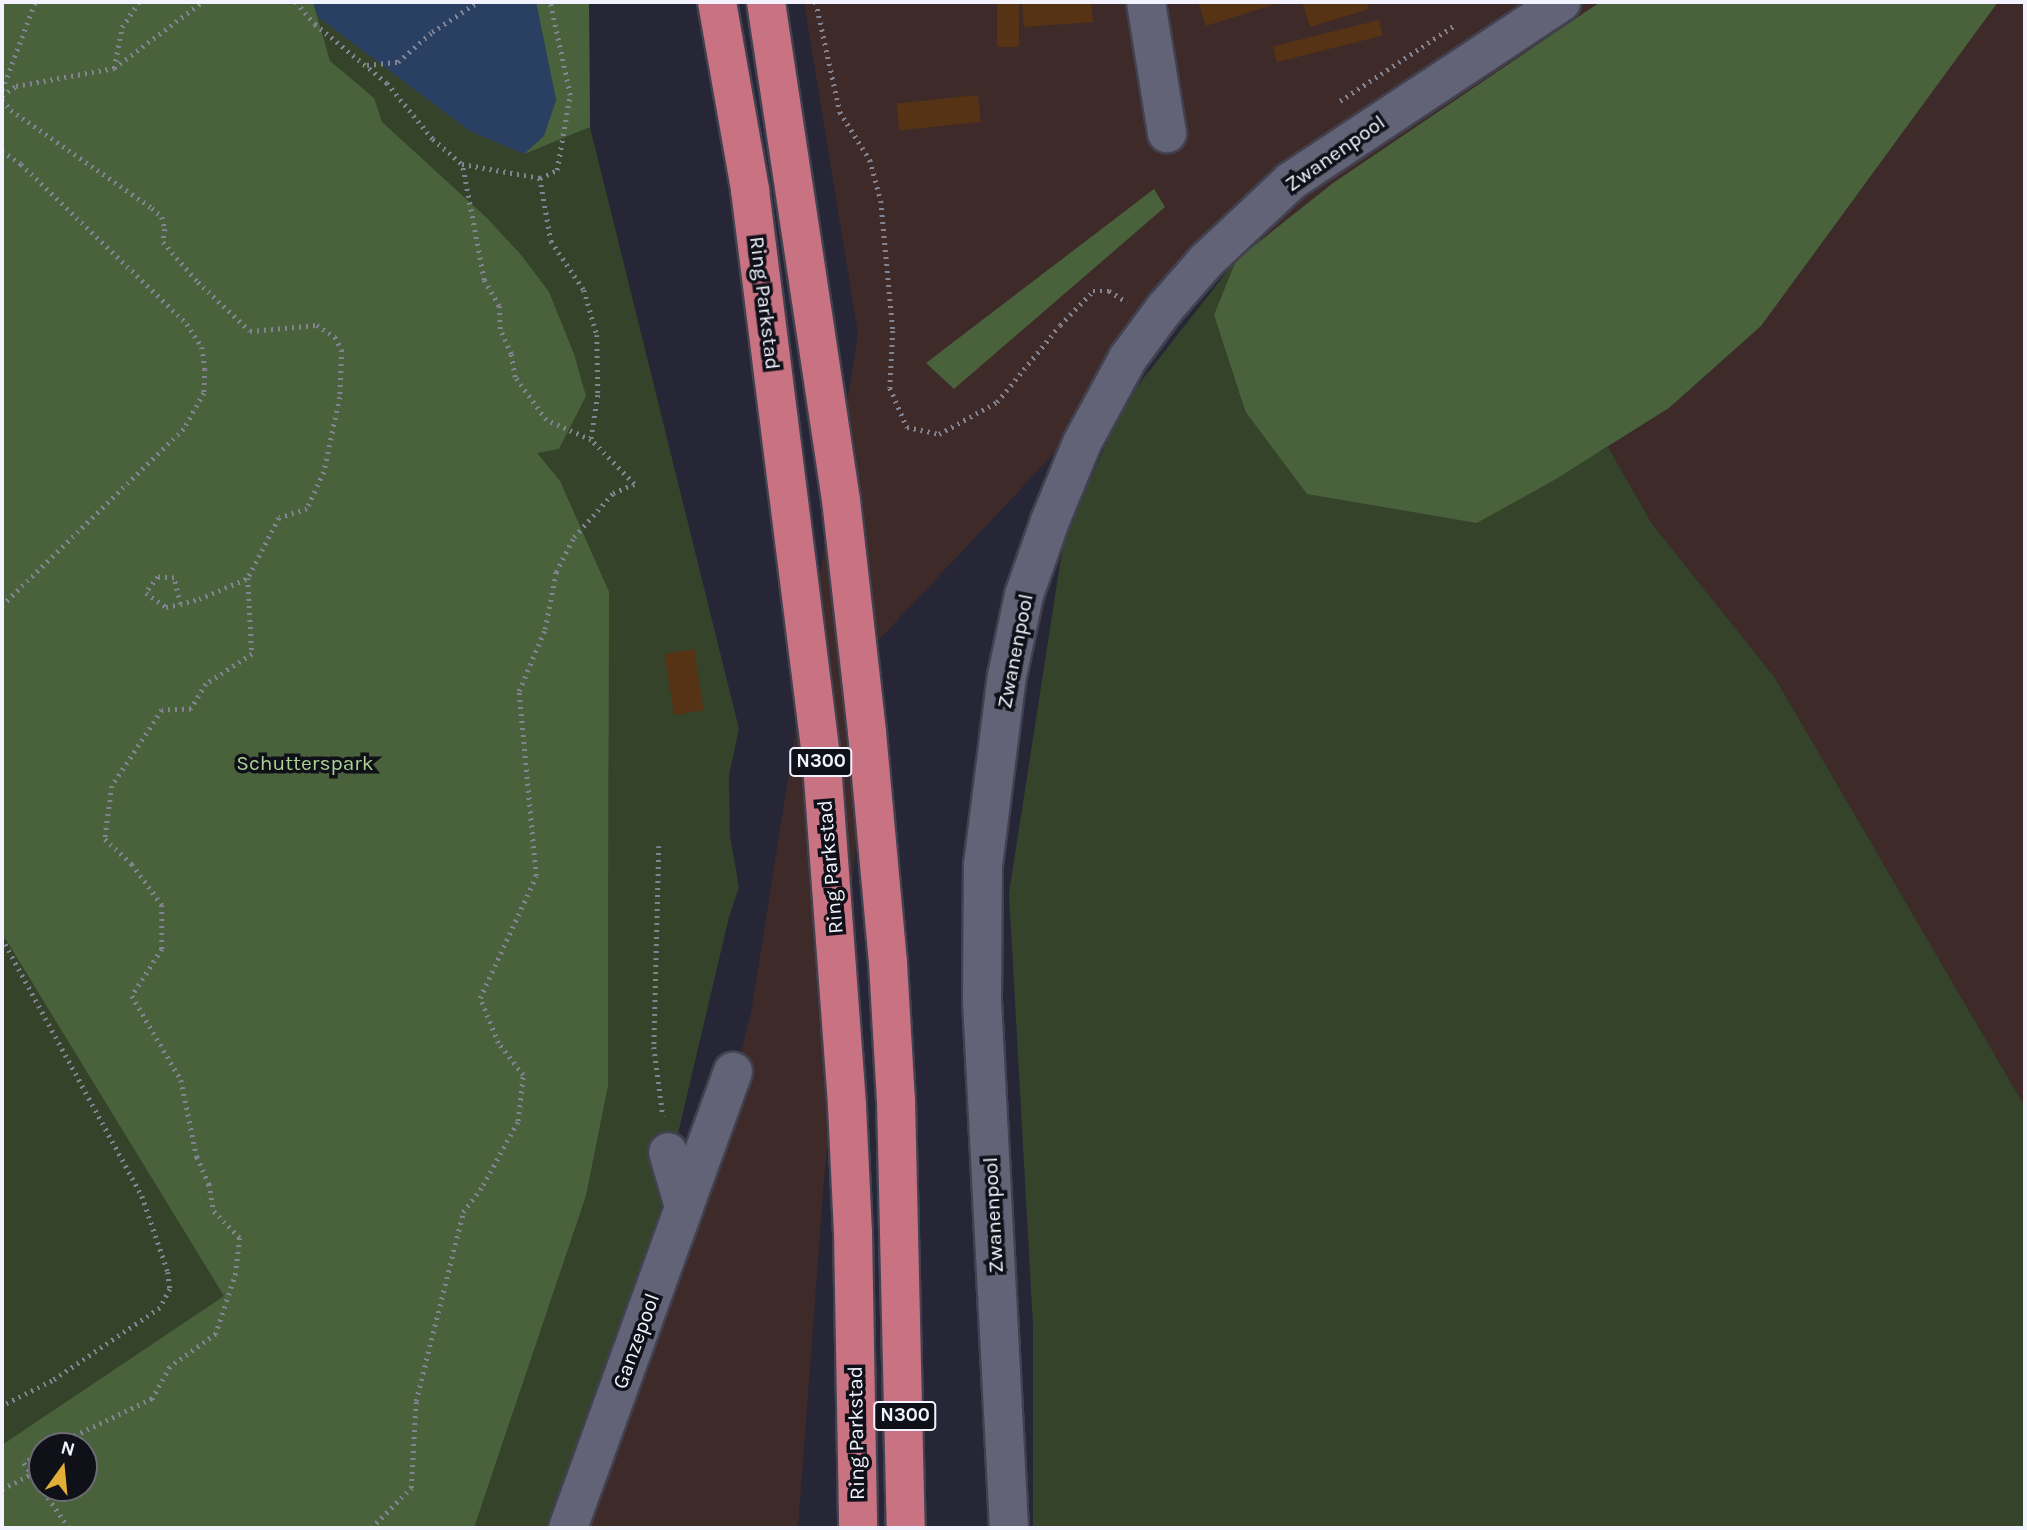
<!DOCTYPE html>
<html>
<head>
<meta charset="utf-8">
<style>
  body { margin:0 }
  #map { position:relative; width:2027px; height:1530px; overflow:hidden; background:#262637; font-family:Karla,sans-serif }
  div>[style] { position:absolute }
  .industrial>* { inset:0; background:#3e2a28 }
  .green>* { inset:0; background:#34432a }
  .forest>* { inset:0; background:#4a623b }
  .water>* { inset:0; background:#2a4063 }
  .building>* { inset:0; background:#573316; transform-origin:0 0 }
  .path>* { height:4.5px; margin-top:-2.25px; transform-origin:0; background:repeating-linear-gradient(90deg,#838392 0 2px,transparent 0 7px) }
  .roads { filter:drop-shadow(2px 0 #424150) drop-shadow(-2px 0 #424150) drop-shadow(0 2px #424150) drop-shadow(0 -2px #424150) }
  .minor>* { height:38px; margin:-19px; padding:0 19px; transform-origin:19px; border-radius:19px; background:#636377 }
  .tertiary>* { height:38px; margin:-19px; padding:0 19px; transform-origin:19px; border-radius:19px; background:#636377 }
  .trunk>* { height:38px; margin:-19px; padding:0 19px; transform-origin:19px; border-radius:19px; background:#c87282 }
  span { translate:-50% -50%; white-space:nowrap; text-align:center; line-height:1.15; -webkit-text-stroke:7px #101018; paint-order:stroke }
  .shield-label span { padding:2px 5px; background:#101018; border:2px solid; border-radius:5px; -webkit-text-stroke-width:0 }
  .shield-label { font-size:19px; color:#f3f3ff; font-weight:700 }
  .street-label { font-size:21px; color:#f3f3ff }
  .park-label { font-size:21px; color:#aad292 }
  .frame { position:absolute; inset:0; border:4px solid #f3f3ff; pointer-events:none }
  .north { position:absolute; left:28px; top:1432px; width:70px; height:70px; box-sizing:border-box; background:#101018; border:2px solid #6b6b74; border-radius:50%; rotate:15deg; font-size:19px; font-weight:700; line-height:28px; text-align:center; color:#f3f3ff }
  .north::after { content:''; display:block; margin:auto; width:24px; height:32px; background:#e3ae35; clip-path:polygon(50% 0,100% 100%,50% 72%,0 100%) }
</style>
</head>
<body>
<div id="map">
  <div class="industrial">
    <div style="clip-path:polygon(804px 2px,1600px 2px,1333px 183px,1236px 260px,875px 644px,824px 1181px,798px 1528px,562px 1528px,652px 1244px,741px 1053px,752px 1007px,858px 334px)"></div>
    <div style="clip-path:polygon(1998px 2px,2025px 2px,2025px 1107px,1775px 678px,1652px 524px,1608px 447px,1669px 408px,1761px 326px)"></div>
  </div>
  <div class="green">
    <div style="clip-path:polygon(evenodd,2px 2px,589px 2px,590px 127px,739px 729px,729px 775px,730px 836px,739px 887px,729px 917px,652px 1244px,552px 1528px,474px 1528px,586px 1196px,608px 1086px,609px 734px,469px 1528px,2px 1528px,2px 2px,42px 1446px,84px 1446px,84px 1488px,42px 1488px,42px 1446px)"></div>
    <div style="clip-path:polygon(1236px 260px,1214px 315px,1245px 412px,1477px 523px,1608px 447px,1652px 524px,1775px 678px,2025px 1107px,2025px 1528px,1033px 1528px,1033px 1326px,1009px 893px,1064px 538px,1125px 402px)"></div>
  </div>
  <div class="forest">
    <div style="clip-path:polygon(evenodd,2px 2px,313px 2px,330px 61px,374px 98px,382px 122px,488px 219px,522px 256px,549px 292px,574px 354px,586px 396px,559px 449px,537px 453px,560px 481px,609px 592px,608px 1086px,586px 1196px,474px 1528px,2px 1528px,2px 1445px,224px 1296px,2px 933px,2px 2px,42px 1446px,84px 1446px,84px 1488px,42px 1488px,42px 1446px)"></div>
    <div style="clip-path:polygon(536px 2px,589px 2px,590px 127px,524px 154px,544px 135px,556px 100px)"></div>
    <div style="clip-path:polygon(1600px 2px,1998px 2px,1761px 326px,1669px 408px,1556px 479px,1477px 523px,1307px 494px,1245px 411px,1214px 315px,1236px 260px,1333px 183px)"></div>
    <div style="clip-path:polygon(1154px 189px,1165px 207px,954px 389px,926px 363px)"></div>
  </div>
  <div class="water">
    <div style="clip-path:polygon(313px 2px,536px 2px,556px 100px,544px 136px,524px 154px,470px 131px,318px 17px)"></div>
  </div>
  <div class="building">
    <div style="left:997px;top:2px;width:22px;height:45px"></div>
    <div style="clip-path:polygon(1022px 2px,1091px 2px,1093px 22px,1024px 27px)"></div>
    <div style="clip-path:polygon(1198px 2px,1281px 2px,1206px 26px)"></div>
    <div style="clip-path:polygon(1302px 2px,1367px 2px,1369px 9px,1310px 27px)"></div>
    <div style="left:1379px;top:20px;width:16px;height:109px;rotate:76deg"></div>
    <div style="left:978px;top:95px;width:27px;height:82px;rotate:84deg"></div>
    <div style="left:694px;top:649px;width:62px;height:30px;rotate:81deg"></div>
  </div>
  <div class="path">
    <div style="left:296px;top:2px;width:29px;rotate:49deg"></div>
    <div style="left:315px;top:24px;width:93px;rotate:39.3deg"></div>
    <div style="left:387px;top:83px;width:72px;rotate:50.6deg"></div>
    <div style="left:433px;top:139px;width:38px;rotate:41deg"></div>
    <div style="left:816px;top:2px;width:113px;rotate:77.7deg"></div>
    <div style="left:840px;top:112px;width:57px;rotate:58deg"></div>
    <div style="left:870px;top:160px;width:42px;rotate:75deg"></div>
    <div style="left:881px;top:201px;width:131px;rotate:84.7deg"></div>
    <div style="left:893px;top:331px;width:57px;rotate:93deg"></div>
    <div style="left:890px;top:388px;width:43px;rotate:66.4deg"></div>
    <div style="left:907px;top:427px;width:33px;rotate:12deg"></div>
    <div style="left:939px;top:434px;width:66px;rotate:-28.9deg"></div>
    <div style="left:997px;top:402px;width:99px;rotate:-50.7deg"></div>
    <div style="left:1060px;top:325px;width:47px;rotate:-45.9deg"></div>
    <div style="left:1093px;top:291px;width:16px"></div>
    <div style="left:1109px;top:291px;width:21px;rotate:31deg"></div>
    <div style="left:367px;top:65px;width:31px;rotate:-6deg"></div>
    <div style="left:398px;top:62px;width:45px;rotate:-41.4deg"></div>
    <div style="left:432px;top:32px;width:55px;rotate:-33.1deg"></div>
    <div style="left:114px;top:68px;width:42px;rotate:-79deg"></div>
    <div style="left:122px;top:27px;width:30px;rotate:-56deg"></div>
    <div style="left:2px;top:90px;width:94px;rotate:-69.4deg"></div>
    <div style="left:2px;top:96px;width:17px;rotate:-36deg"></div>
    <div style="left:16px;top:86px;width:100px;rotate:-10.4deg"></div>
    <div style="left:114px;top:68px;width:110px;rotate:-36.9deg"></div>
    <div style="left:2px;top:100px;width:13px;rotate:48deg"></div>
    <div style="left:11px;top:110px;width:172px;rotate:34.8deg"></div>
    <div style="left:152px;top:208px;width:13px;rotate:42deg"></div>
    <div style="left:162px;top:217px;width:12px;rotate:76deg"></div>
    <div style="left:165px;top:229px;width:13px;rotate:99deg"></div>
    <div style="left:163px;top:242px;width:53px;rotate:48.8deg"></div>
    <div style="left:198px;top:282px;width:71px;rotate:43.3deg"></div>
    <div style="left:250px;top:331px;width:67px;rotate:-5.1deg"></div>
    <div style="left:317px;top:325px;width:22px;rotate:34deg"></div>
    <div style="left:335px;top:337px;width:15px;rotate:62deg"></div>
    <div style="left:342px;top:350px;width:47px;rotate:92.4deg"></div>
    <div style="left:340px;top:397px;width:77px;rotate:102deg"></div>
    <div style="left:324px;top:472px;width:41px;rotate:114.7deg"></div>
    <div style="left:307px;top:509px;width:29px;rotate:162deg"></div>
    <div style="left:279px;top:518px;width:68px;rotate:117.3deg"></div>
    <div style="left:248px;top:578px;width:76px;rotate:87deg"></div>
    <div style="left:252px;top:654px;width:55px;rotate:146.9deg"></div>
    <div style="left:206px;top:684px;width:29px;rotate:121deg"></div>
    <div style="left:191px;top:709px;width:29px;rotate:178deg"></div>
    <div style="left:162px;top:710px;width:91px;rotate:123.3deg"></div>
    <div style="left:112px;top:786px;width:53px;rotate:97.5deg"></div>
    <div style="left:105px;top:839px;width:37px;rotate:43deg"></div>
    <div style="left:132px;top:864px;width:51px;rotate:53.8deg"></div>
    <div style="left:162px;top:905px;width:44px;rotate:90deg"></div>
    <div style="left:162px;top:949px;width:56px;rotate:122.6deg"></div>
    <div style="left:132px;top:996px;width:97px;rotate:59.7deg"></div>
    <div style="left:181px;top:1080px;width:79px;rotate:78.3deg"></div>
    <div style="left:197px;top:1157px;width:30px;rotate:66deg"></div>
    <div style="left:209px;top:1184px;width:27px;rotate:80deg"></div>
    <div style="left:214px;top:1211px;width:37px;rotate:46deg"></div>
    <div style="left:240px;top:1238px;width:35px;rotate:97deg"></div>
    <div style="left:236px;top:1273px;width:64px;rotate:108.2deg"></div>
    <div style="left:216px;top:1334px;width:57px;rotate:144.3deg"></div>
    <div style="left:170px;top:1367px;width:37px;rotate:119deg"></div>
    <div style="left:152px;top:1399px;width:109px;rotate:154.4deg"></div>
    <div style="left:1340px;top:101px;width:138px;rotate:-33.5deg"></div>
    <div style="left:2px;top:151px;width:23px;rotate:34deg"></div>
    <div style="left:21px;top:164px;width:231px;rotate:43.9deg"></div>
    <div style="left:187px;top:324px;width:27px;rotate:57deg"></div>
    <div style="left:202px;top:347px;width:22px;rotate:82deg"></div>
    <div style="left:205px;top:369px;width:24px;rotate:92deg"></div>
    <div style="left:204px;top:393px;width:41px;rotate:119.1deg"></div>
    <div style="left:184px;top:429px;width:254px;rotate:135.8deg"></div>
    <div style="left:540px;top:178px;width:64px;rotate:80.1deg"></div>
    <div style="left:551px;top:241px;width:59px;rotate:56deg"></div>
    <div style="left:584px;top:290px;width:47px;rotate:73.9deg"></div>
    <div style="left:597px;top:335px;width:60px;rotate:89deg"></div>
    <div style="left:598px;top:395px;width:46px;rotate:98.8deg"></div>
    <div style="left:180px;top:604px;width:27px;rotate:-103deg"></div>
    <div style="left:174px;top:578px;width:16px;rotate:-176deg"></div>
    <div style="left:158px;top:577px;width:20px;rotate:127deg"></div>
    <div style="left:146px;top:593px;width:24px;rotate:35deg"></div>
    <div style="left:166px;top:607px;width:14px;rotate:-12deg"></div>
    <div style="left:180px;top:604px;width:20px;rotate:-15deg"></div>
    <div style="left:199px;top:599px;width:53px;rotate:-23.2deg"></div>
    <div style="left:659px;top:846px;width:201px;rotate:91.4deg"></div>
    <div style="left:654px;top:1047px;width:70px;rotate:82.6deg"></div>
    <div style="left:2px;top:938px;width:294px;rotate:61.5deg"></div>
    <div style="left:142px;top:1196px;width:80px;rotate:71.1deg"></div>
    <div style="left:168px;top:1272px;width:17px;rotate:83deg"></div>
    <div style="left:170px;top:1289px;width:21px;rotate:118deg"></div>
    <div style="left:160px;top:1308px;width:130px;rotate:145.9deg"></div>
    <div style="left:52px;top:1381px;width:56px;rotate:153.4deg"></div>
    <div style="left:42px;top:1453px;width:21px;rotate:151deg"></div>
    <div style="left:24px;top:1463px;width:79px;rotate:55.3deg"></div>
    <div style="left:2px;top:1489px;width:34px;rotate:-27deg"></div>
    <div style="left:371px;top:1528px;width:57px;rotate:-45deg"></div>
    <div style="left:411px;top:1488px;width:87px;rotate:-86.7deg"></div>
    <div style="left:416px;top:1401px;width:195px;rotate:-76deg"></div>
    <div style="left:463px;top:1212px;width:34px;rotate:-53deg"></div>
    <div style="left:483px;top:1185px;width:73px;rotate:-61.3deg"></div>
    <div style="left:518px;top:1121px;width:46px;rotate:-83.8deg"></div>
    <div style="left:523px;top:1075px;width:41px;rotate:-128deg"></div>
    <div style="left:498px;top:1043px;width:48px;rotate:-111.8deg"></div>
    <div style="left:480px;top:998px;width:134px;rotate:-65.3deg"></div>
    <div style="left:536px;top:876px;width:186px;rotate:-95.3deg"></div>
    <div style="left:519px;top:691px;width:67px;rotate:-67.2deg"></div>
    <div style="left:545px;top:629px;width:58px;rotate:-79.1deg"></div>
    <div style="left:556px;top:572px;width:39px;rotate:-63deg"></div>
    <div style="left:574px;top:537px;width:59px;rotate:-48.4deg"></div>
    <div style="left:613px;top:493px;width:23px;rotate:-23deg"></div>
    <div style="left:634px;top:484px;width:62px;rotate:-134.3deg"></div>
    <div style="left:591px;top:440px;width:49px;rotate:-156deg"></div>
    <div style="left:546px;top:420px;width:53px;rotate:-125.8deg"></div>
    <div style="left:515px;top:377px;width:23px;rotate:-100deg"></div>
    <div style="left:511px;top:354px;width:27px;rotate:-114deg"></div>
    <div style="left:500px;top:329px;width:23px;rotate:-92deg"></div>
    <div style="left:499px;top:306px;width:30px;rotate:-120deg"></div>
    <div style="left:484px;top:280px;width:118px;rotate:-100.7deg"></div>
    <div style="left:462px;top:164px;width:79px;rotate:10.2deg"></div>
    <div style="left:540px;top:178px;width:19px;rotate:-25deg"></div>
    <div style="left:557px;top:170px;width:76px;rotate:-80.2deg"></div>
    <div style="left:570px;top:95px;width:95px;rotate:-102.1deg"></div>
  </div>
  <div class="roads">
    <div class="minor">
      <div style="left:1146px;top:2px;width:133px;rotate:80.9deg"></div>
      <div style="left:684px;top:1207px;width:144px;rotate:-70.1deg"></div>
      <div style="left:568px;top:1528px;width:341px;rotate:-70.1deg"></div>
      <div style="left:684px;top:1207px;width:57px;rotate:-106.2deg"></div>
    </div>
    <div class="tertiary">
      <div style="left:1009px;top:1528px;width:528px;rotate:-92.93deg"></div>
      <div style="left:982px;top:1001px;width:136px;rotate:-89.6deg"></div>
      <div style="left:983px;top:865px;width:191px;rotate:-82.8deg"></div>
      <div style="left:1007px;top:676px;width:83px;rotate:-78.1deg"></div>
      <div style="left:1024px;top:595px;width:78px;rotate:-70.6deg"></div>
      <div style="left:1050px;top:521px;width:84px;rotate:-67.7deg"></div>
      <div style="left:1082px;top:443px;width:97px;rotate:-61.6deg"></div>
      <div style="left:1128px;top:358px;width:62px;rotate:-53.5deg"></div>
      <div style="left:1165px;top:308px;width:64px;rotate:-48.8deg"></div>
      <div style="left:1207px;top:260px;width:115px;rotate:-43.2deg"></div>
      <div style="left:1291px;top:181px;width:324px;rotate:-33.5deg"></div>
    </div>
    <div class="trunk">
      <div style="left:717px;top:2px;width:191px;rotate:80deg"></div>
      <div style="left:750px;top:190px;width:578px;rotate:82.85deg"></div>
      <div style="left:822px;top:764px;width:343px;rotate:85.8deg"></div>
      <div style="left:847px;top:1106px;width:126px;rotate:87.3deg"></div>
      <div style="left:853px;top:1232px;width:296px;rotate:89deg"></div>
      <div style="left:766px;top:2px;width:504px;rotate:81.44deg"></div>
      <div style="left:841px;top:500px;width:233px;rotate:83.6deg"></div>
      <div style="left:867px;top:732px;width:232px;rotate:84.8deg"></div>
      <div style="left:888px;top:963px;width:137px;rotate:86.7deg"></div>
      <div style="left:896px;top:1100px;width:428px;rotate:88.7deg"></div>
    </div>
  </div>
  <div class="shield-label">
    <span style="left:821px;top:762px">N300</span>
    <span style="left:905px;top:1416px">N300</span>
  </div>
  <div class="street-label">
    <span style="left:1335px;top:153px;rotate:-35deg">Zwanenpool</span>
    <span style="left:765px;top:303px;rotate:83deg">Ring Parkstad</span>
    <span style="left:1015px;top:651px;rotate:-79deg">Zwanenpool</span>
    <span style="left:830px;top:867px;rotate:-95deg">Ring Parkstad</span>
    <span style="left:993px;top:1215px;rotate:-93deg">Zwanenpool</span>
    <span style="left:636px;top:1341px;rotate:-70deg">Ganzepool</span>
    <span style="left:856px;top:1433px;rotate:-91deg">Ring Parkstad</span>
  </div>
  <div class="park-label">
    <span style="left:305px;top:763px">Schutterspark</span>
  </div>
  <div class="frame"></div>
  <div class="north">N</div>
</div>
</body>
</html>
